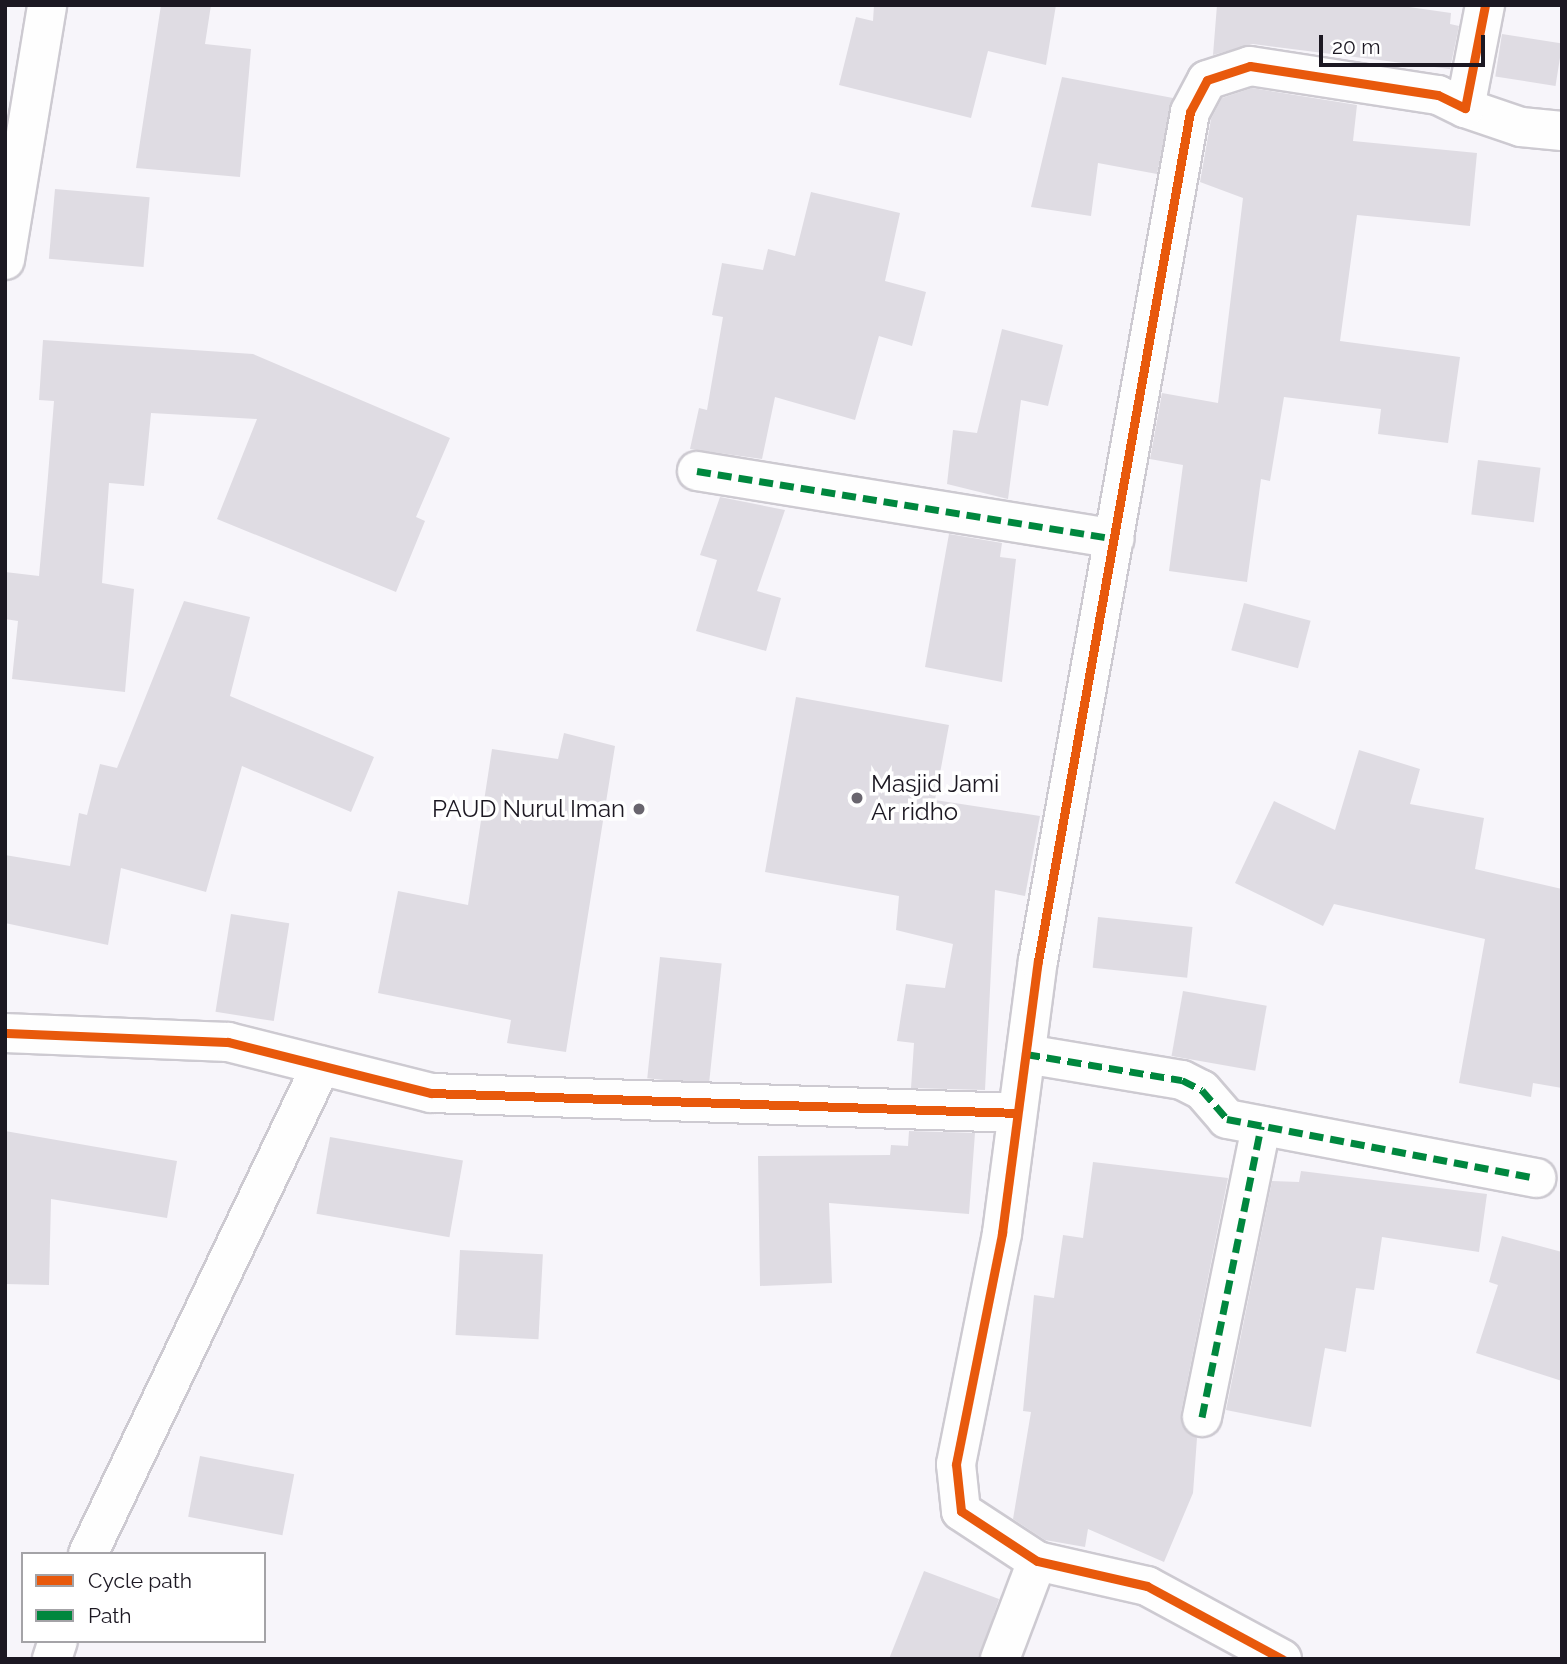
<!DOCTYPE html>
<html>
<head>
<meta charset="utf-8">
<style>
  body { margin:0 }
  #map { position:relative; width:1567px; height:1664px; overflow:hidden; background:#f7f5fa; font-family:Raleway,sans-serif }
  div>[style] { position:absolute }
  .building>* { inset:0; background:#dfdce3; transform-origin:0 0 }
  .roads { filter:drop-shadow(2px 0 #cdcad1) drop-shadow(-2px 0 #cdcad1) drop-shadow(0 2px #cdcad1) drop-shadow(0 -2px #cdcad1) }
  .minor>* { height:38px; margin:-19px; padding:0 19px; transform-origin:19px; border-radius:19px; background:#fefefe }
  .quiet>* { height:7px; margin-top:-3.5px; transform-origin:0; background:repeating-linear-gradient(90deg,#00873e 0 14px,transparent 0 21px) }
  .cycleway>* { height:9px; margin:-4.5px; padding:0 4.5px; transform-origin:4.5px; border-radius:4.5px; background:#e8590c }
  .dots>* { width:19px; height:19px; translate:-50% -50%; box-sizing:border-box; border:4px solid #fff; border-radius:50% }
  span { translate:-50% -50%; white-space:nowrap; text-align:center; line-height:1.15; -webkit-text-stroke:7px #fff; paint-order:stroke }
  .poi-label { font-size:24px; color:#1c1822 }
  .left { translate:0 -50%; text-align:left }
  .right { translate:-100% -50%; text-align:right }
  .frame { position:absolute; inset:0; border:7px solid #1c1822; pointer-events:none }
  .legend { position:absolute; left:21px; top:1552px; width:245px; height:91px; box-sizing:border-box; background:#fff; border:2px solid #a4a3a7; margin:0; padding:9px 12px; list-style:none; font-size:21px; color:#1c1822 }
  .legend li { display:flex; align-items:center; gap:14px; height:35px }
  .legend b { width:35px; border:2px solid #a4a3a7 }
  .scale { position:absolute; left:1319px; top:35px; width:166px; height:32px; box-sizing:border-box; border:4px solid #1c1822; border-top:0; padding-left:9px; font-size:21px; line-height:24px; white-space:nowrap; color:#1c1822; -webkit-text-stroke:5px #fff; paint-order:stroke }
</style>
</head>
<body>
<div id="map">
  <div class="building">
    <div style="clip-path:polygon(161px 5px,211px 5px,205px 44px,251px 49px,240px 177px,136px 168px)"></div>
    <div style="clip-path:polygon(874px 5px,1056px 5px,1046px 65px,988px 51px,971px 118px,839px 85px,856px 17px,873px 21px)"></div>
    <div style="clip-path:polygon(1217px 5px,1395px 5px,1451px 13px,1450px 24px,1459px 26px,1450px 69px,1253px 44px,1213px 55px)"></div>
    <div style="left:1502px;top:34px;width:61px;height:43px;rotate:9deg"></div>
    <div style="clip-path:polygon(1062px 77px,1173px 98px,1157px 174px,1098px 163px,1091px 216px,1031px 207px)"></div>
    <div style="clip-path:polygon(1252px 88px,1357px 105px,1353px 141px,1477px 153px,1470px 226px,1357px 215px,1340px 341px,1460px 357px,1448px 443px,1378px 434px,1381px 409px,1284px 397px,1270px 481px,1261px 479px,1247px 582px,1169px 571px,1183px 465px,1150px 459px,1162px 393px,1218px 403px,1243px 198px,1200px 182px,1211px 119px,1222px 98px)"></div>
    <div style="left:55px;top:189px;width:95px;height:70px;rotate:5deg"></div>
    <div style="clip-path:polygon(811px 192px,900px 213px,885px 281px,926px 292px,912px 346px,879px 336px,855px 420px,775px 397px,762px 459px,690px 449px,699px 408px,707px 410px,723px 317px,712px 315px,722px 263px,763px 270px,768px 249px,795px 256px)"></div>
    <div style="clip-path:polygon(1002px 329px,1063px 345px,1048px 406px,1021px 400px,1008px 499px,947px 484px,953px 430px,977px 433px)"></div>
    <div style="clip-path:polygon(43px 340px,253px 354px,450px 438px,416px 517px,425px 521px,396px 592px,217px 519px,257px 419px,151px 413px,144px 486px,109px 483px,102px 583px,134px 589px,125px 692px,12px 679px,18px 621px,5px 619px,5px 572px,39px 576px,47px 488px,54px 401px,39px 400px)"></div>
    <div style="left:1478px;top:460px;width:63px;height:55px;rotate:7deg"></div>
    <div style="clip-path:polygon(720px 497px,785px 510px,757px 591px,781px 598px,766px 651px,696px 631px,717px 560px,700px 555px)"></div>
    <div style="clip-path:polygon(949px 534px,1002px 543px,1000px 557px,1016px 559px,1002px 682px,925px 667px)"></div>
    <div style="clip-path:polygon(184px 601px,250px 617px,230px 696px,374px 757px,351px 812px,242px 766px,206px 892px,121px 868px,108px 945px,5px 923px,5px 855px,70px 866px,79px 813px,87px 815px,100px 764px,117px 768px)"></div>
    <div style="left:1244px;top:603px;width:69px;height:49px;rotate:15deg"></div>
    <div style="clip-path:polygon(796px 697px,949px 725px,935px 800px,1040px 816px,1025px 896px,995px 890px,985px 1090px,911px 1088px,914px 1043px,897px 1041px,906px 984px,945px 988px,953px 944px,896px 930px,899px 896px,765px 872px)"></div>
    <div style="clip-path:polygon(564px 733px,615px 746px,566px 1052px,507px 1043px,511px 1020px,378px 993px,398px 891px,468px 905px,492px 749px,558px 759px)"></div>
    <div style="clip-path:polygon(1359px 750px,1420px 769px,1410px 804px,1484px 818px,1475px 869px,1562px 889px,1562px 1088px,1533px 1083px,1531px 1097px,1459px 1083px,1485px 939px,1334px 904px,1323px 926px,1235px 883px,1274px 801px,1335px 830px)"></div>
    <div style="left:231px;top:914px;width:59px;height:99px;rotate:9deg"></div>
    <div style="left:1098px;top:917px;width:95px;height:51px;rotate:6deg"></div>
    <div style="left:660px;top:957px;width:62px;height:122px;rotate:6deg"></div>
    <div style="left:1183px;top:991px;width:85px;height:66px;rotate:10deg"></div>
    <div style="clip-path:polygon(5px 1131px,177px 1161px,167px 1218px,51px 1199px,49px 1285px,5px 1284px)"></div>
    <div style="clip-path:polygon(909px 1131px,975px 1133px,969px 1214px,829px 1203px,832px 1283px,760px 1286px,758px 1156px,890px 1155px,891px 1145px,908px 1146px)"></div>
    <div style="left:330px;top:1137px;width:135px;height:78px;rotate:10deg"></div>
    <div style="clip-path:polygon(1093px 1162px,1228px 1178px,1181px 1413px,1182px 1425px,1197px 1438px,1193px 1493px,1164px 1562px,1088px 1529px,1085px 1547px,1045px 1540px,1013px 1519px,1031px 1412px,1023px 1411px,1034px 1295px,1054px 1298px,1063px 1235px,1083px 1238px)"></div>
    <div style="clip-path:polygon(1301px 1171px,1487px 1194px,1479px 1252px,1382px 1237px,1374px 1290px,1356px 1288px,1346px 1352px,1325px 1348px,1311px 1427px,1226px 1410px,1272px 1181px,1299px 1182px)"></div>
    <div style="clip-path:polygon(1502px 1236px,1562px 1252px,1562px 1381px,1476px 1353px,1498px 1285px,1489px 1282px)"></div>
    <div style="left:460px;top:1250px;width:83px;height:85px;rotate:3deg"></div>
    <div style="left:200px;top:1456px;width:96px;height:62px;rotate:11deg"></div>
    <div style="clip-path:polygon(924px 1571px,999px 1599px,979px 1659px,889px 1659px)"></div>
  </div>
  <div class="roads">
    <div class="minor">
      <div style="left:1465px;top:108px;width:59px;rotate:18.7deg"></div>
      <div style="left:1521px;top:127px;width:41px;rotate:5.6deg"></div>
      <div style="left:5px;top:260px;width:258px;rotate:-80.6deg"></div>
      <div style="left:697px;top:471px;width:423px;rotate:9.2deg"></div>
      <div style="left:5px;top:1033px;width:223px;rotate:2.3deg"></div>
      <div style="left:228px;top:1042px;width:209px;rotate:14.1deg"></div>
      <div style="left:431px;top:1093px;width:586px;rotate:1.95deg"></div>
      <div style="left:1026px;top:1054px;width:158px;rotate:9.5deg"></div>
      <div style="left:1182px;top:1080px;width:22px;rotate:27deg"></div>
      <div style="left:1202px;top:1090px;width:38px;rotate:49deg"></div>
      <div style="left:1227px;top:1119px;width:315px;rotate:10.8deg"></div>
      <div style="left:1202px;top:1417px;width:297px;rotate:-78.5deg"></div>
      <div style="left:88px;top:1554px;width:541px;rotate:-64.48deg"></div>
      <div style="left:52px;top:1659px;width:19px;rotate:-72deg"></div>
      <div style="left:1000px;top:1659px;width:105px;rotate:-69.3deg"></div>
      <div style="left:1282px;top:1659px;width:153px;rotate:-151.6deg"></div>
      <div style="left:1147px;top:1586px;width:113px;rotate:-167.2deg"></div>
      <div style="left:1037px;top:1561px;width:91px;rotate:-146.7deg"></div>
      <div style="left:961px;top:1511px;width:47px;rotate:-96.1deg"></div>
      <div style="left:956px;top:1464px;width:236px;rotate:-78.7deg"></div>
      <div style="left:1002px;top:1233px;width:274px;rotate:-82.5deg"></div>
      <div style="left:1038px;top:961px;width:862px;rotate:-79.85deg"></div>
      <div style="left:1190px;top:112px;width:36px;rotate:-62deg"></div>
      <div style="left:1207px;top:80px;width:45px;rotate:-18deg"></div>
      <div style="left:1250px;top:66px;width:190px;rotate:8.8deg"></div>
      <div style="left:1438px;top:95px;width:30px;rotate:26deg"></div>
      <div style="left:1465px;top:108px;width:105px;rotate:-79deg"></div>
    </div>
  </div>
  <div class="quiet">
    <div style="left:697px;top:471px;width:423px;rotate:9.2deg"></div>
    <div style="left:1026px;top:1054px;width:158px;rotate:9.5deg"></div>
    <div style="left:1182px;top:1080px;width:22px;rotate:27deg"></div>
    <div style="left:1202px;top:1090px;width:38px;rotate:49deg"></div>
    <div style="left:1227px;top:1119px;width:315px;rotate:10.8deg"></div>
    <div style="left:1202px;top:1417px;width:297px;rotate:-78.5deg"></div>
  </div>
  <div class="cycleway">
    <div style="left:5px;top:1033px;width:223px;rotate:2.3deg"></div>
    <div style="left:228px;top:1042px;width:209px;rotate:14.1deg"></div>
    <div style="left:431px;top:1093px;width:586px;rotate:1.95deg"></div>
    <div style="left:1282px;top:1659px;width:153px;rotate:-151.6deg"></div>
    <div style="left:1147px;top:1586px;width:113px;rotate:-167.2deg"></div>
    <div style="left:1037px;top:1561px;width:91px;rotate:-146.7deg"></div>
    <div style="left:961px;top:1511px;width:47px;rotate:-96.1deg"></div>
    <div style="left:956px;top:1464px;width:236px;rotate:-78.7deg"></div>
    <div style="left:1002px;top:1233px;width:274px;rotate:-82.5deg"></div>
    <div style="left:1038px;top:961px;width:862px;rotate:-79.85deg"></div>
    <div style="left:1190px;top:112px;width:36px;rotate:-62deg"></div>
    <div style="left:1207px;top:80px;width:45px;rotate:-18deg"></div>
    <div style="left:1250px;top:66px;width:190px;rotate:8.8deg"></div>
    <div style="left:1438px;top:95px;width:30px;rotate:26deg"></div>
    <div style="left:1465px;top:108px;width:105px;rotate:-79deg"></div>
  </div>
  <div class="dots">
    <div style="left:857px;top:798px;background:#69656e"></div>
    <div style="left:639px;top:809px;background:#69656e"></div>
  </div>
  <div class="poi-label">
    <span class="left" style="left:871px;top:798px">Masjid Jami<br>Ar ridho</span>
    <span class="right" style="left:625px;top:809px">PAUD Nurul Iman</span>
  </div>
  <div class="frame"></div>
  <ul class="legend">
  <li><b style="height:9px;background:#e8590c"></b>Cycle path</li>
  <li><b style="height:9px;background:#00873e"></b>Path</li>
  </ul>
  <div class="scale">20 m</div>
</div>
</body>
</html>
